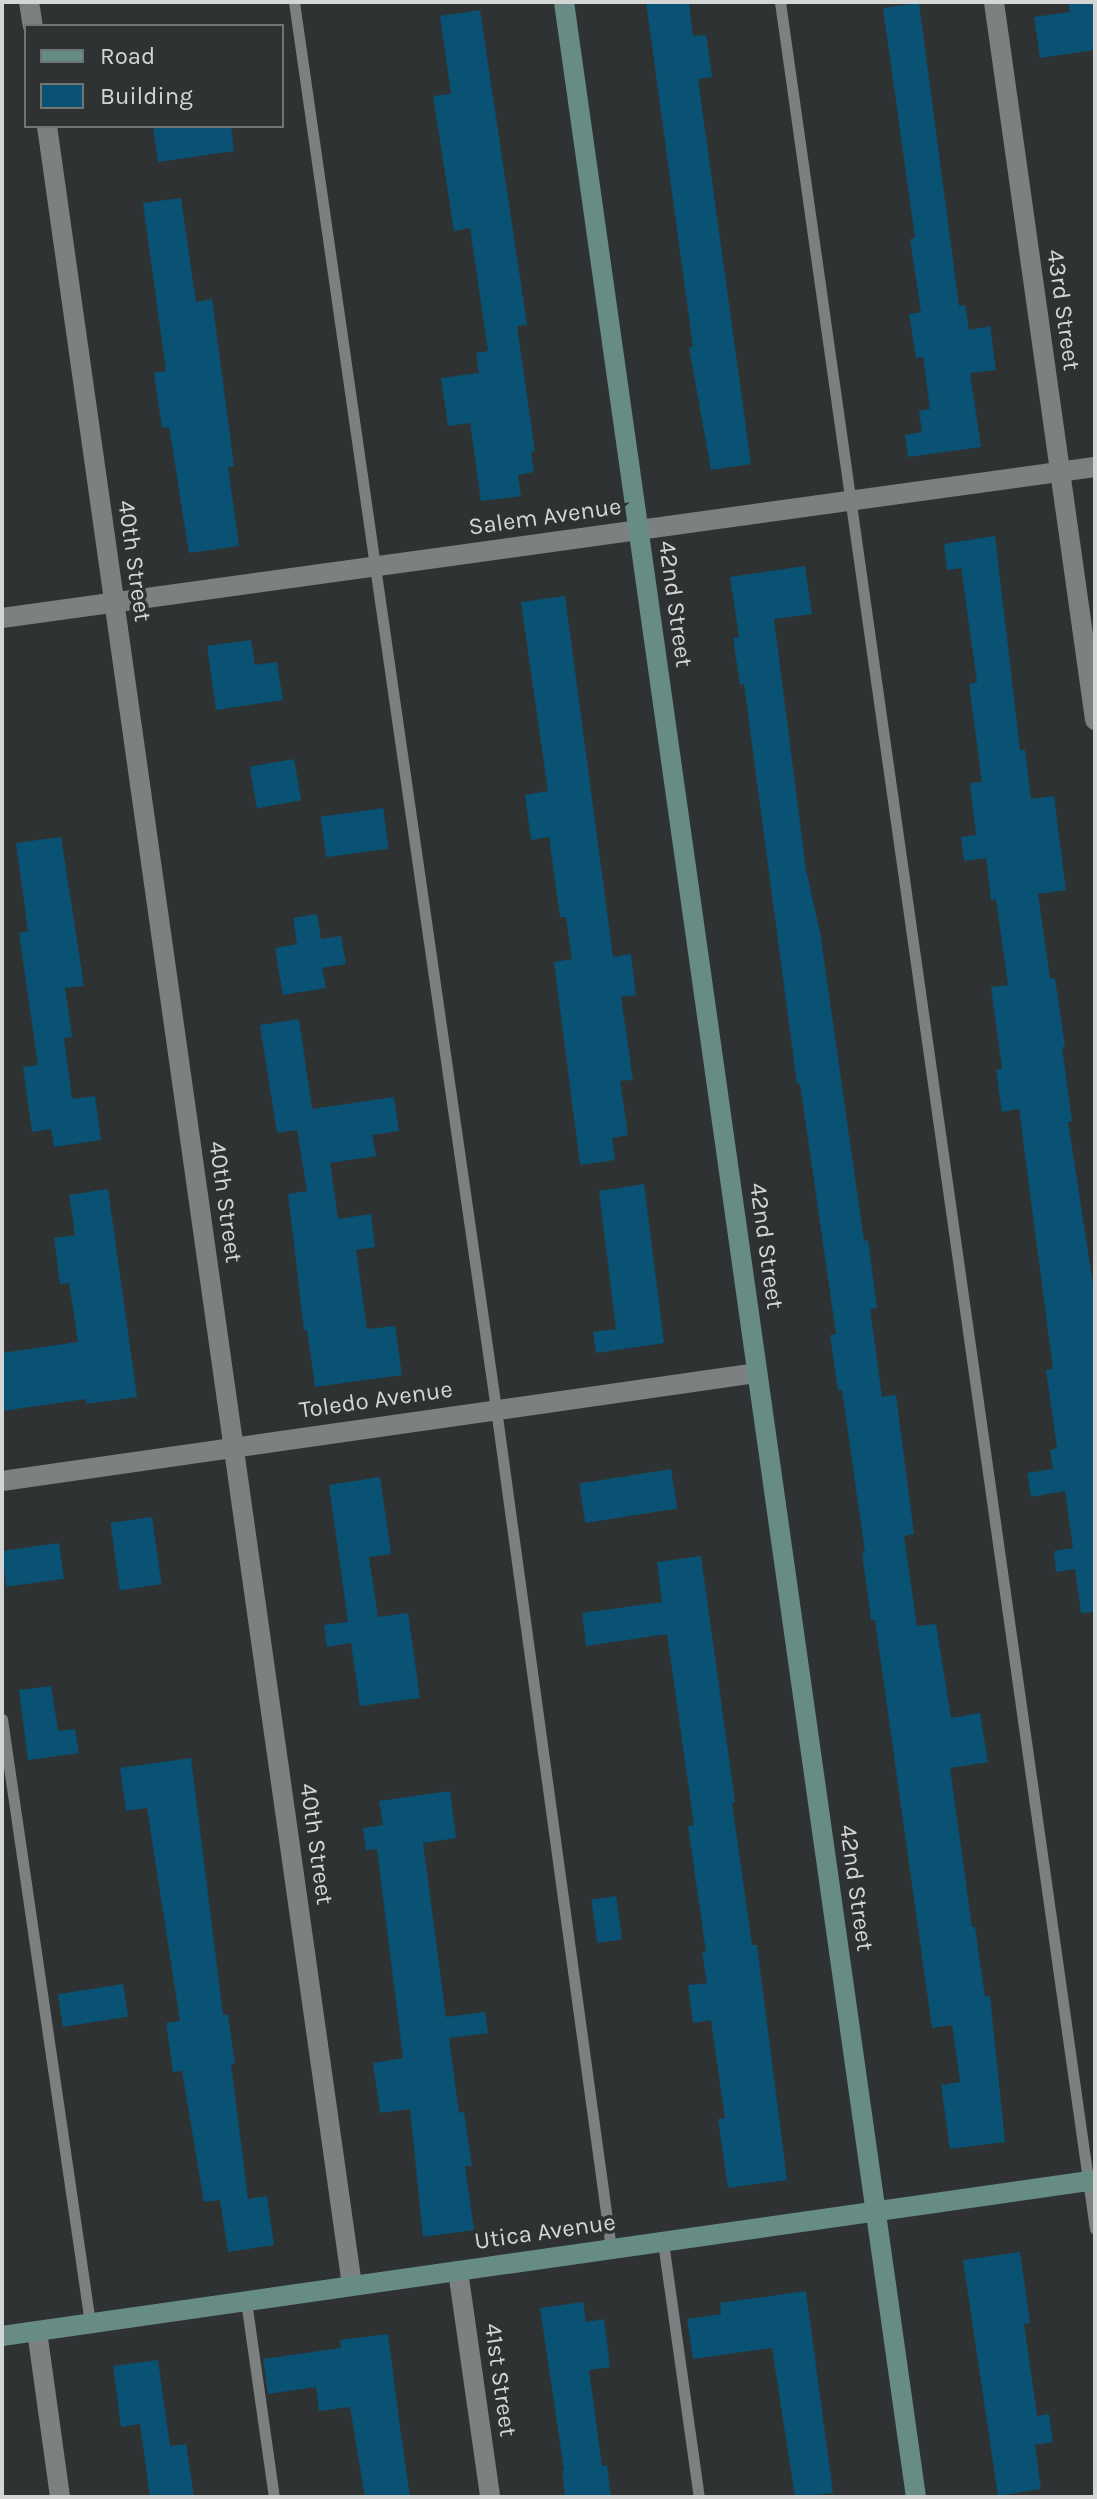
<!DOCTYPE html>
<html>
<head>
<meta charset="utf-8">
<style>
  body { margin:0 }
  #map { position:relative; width:1097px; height:2499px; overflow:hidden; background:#2f3232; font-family:Karla,sans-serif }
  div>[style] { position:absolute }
  .building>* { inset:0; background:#095273; transform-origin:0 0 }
  .lane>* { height:11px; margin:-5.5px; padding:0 5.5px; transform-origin:5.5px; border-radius:5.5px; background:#7d8081 }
  .street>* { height:20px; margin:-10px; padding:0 10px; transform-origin:10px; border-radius:10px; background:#7d8081 }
  .secondary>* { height:20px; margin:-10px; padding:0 10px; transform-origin:10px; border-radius:10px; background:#678c86 }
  span { translate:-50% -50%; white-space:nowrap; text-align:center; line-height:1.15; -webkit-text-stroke:7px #2f3232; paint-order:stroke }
  .street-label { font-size:24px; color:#d4d6d6 }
  .frame { position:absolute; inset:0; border:4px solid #d4d6d6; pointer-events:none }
  .legend { position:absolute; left:24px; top:24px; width:260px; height:104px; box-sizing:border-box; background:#2f3232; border:2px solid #717474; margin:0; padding:10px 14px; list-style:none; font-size:24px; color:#d4d6d6 }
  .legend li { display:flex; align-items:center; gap:16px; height:40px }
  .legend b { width:40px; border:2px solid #717474 }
</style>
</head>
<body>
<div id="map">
  <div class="building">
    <div style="clip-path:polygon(646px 2px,689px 2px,693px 36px,706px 35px,712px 77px,698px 79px,751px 464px,711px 470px,689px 347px,693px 347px)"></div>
    <div style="clip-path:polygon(1068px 2px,1095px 2px,1095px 50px,1040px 58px,1034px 17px,1070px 12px)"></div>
    <div style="clip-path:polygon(919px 3px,959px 306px,965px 305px,969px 330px,990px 326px,996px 370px,970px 373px,981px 447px,908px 457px,905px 435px,922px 432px,919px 411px,930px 409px,923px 357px,916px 358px,909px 314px,921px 312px,910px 239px,915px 238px,883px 8px)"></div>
    <div style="clip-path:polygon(480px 10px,527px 325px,517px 326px,535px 451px,531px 452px,534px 472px,518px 475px,521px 496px,481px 501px,470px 423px,448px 426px,441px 378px,479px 373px,476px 353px,488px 351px,470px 228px,454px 231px,433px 96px,451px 94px,440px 16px)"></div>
    <div style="clip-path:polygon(153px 126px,231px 126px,234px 151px,158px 162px)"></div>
    <div style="clip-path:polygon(181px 198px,196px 302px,212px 299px,234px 466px,228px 467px,239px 546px,189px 553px,169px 427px,162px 428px,154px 373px,166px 371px,143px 203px)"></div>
    <div style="clip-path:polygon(995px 536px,1020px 750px,1025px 750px,1031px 799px,1054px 796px,1066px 890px,1038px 894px,1050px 979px,1055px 978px,1065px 1047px,1062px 1047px,1072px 1121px,1068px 1122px,1095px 1297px,1095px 1612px,1081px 1613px,1075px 1569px,1056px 1572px,1054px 1551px,1073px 1548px,1065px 1491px,1031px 1497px,1027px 1473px,1053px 1469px,1050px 1450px,1057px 1448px,1046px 1370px,1053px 1369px,1019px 1109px,1002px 1112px,996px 1070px,1002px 1069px,991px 987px,1008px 985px,996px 899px,991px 900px,986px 858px,964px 861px,961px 837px,976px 835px,970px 783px,982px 782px,969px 684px,977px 682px,961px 568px,947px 570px,944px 544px)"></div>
    <div style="clip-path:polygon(805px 566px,812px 614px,774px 619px,806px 870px,820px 932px,864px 1241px,868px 1240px,877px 1308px,870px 1309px,882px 1397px,896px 1395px,914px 1534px,904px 1536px,917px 1626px,936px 1624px,951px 1718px,980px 1713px,988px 1762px,950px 1768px,972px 1927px,975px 1927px,985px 1997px,990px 1996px,1005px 2142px,950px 2149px,941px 2085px,960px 2082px,952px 2025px,932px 2028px,875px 1620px,871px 1620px,862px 1553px,865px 1553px,842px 1390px,838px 1391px,830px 1335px,836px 1334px,800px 1083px,797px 1084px,744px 684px,740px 685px,733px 638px,739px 637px,730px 577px)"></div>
    <div style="clip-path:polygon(565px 596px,613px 957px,631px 954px,636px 995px,621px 997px,633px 1080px,620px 1081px,628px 1135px,612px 1138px,615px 1160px,580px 1165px,554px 962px,572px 959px,566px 917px,560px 917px,549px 837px,531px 840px,525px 795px,548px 791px,521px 602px)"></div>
    <div style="clip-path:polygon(251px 640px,255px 665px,277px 662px,283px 700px,216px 710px,207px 646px)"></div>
    <div style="left:294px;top:759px;width:42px;height:45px;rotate:80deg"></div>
    <div style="left:383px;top:808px;width:41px;height:63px;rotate:82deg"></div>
    <div style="clip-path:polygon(61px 837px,84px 986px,65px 988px,72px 1037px,64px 1038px,72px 1099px,95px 1096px,101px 1140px,54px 1147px,51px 1129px,32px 1132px,23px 1067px,38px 1065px,19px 933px,28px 931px,16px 843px)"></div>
    <div style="clip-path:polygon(317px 914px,321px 939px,341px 936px,346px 964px,322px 968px,326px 988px,283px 995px,275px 948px,297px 944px,293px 918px)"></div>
    <div style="clip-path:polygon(299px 1019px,312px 1109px,394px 1097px,399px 1131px,372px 1135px,376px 1156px,330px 1163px,338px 1219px,371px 1214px,375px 1247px,356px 1250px,367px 1329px,395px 1326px,402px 1375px,315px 1387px,307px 1330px,304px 1330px,288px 1194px,307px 1191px,297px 1130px,277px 1133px,260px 1025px)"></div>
    <div style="clip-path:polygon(644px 1184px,664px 1343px,596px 1353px,593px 1332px,616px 1329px,599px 1191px)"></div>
    <div style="clip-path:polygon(108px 1189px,137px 1397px,86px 1404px,86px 1399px,2px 1411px,2px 1353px,78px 1342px,69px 1283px,60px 1284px,54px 1238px,75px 1235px,69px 1195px)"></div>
    <div style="left:671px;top:1469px;width:40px;height:93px;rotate:81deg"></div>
    <div style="clip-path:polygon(380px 1477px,391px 1554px,369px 1557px,378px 1617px,408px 1613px,420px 1698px,360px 1706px,351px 1643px,327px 1647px,324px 1625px,348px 1622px,329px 1485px)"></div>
    <div style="left:152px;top:1517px;width:68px;height:42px;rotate:82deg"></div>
    <div style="left:59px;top:1543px;width:36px;height:58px;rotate:82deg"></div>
    <div style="clip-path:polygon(701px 1556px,735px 1802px,732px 1803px,752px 1945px,757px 1945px,787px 2180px,728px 2188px,718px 2119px,725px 2118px,711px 2020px,693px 2023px,688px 1985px,707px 1983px,702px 1952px,706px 1952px,688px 1826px,694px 1825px,667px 1634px,586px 1646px,582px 1613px,662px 1602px,657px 1562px)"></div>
    <div style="clip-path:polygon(51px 1686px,58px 1731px,75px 1729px,79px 1753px,28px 1760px,19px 1690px)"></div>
    <div style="clip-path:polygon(191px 1758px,223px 2015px,228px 2015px,235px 2064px,231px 2064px,248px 2199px,267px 2196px,274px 2245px,228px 2252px,220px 2200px,204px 2202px,182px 2071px,173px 2072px,166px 2023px,180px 2021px,147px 1808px,126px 1811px,120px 1768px)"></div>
    <div style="clip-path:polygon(450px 1791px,456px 1838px,423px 1843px,446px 2017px,485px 2012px,488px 2033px,449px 2038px,459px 2113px,464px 2112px,472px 2166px,465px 2166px,474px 2230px,423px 2237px,410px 2109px,380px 2113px,373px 2063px,403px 2058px,377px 1849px,366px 1850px,363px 1828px,383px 1825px,379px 1801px)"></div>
    <div style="left:616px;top:1896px;width:44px;height:25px;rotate:82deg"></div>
    <div style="left:123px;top:1984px;width:33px;height:66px;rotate:81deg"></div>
    <div style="clip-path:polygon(1020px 2252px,1030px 2323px,1024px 2324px,1037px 2416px,1049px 2414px,1053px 2442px,1035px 2445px,1041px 2489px,998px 2496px,963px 2260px)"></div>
    <div style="clip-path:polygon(806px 2291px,833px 2493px,795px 2497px,772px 2348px,693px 2359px,687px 2319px,721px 2314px,720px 2303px)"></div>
    <div style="clip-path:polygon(583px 2302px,586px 2322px,604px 2319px,610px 2367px,589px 2370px,602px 2466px,607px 2465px,611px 2497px,565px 2497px,562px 2470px,564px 2470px,540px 2308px)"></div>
    <div style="clip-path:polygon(388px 2334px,398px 2412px,410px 2497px,365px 2497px,350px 2407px,319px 2411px,316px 2387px,268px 2394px,263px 2359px,341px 2348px,340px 2340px)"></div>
    <div style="clip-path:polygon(158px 2360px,170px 2446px,186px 2444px,194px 2497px,150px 2497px,140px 2424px,121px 2427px,113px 2366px)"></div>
  </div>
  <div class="lane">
    <div style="left:294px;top:2px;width:1421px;rotate:81.83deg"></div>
    <div style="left:496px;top:1409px;width:848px;rotate:82.2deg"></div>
    <div style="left:780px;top:2px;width:2249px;rotate:81.95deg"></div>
    <div style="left:2px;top:1719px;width:610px;rotate:81.71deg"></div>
    <div style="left:663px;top:2242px;width:258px;rotate:82deg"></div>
    <div style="left:246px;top:2301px;width:198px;rotate:81.9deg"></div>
  </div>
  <div class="street">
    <div style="left:29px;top:2px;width:24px;rotate:81deg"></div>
    <div style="left:994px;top:2px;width:725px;rotate:81.99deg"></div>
    <div style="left:47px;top:126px;width:2181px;rotate:81.96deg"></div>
    <div style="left:2px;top:618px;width:1103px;rotate:-7.87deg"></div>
    <div style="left:2px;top:1481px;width:763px;rotate:-8.14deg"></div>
    <div style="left:458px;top:2271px;width:228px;rotate:81.9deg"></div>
    <div style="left:37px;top:2331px;width:168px;rotate:82.1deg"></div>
  </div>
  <div class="secondary">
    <div style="left:564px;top:2px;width:2520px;rotate:81.97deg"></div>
    <div style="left:2px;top:2336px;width:1104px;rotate:-8.12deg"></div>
  </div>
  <div class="street-label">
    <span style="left:1063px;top:310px;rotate:82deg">43rd Street</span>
    <span style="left:545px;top:517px;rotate:-8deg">Salem Avenue</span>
    <span style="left:134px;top:561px;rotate:82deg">40th Street</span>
    <span style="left:675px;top:604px;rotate:82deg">42nd Street</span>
    <span style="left:225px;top:1202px;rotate:82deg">40th Street</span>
    <span style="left:766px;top:1246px;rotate:82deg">42nd Street</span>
    <span style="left:376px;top:1400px;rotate:-8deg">Toledo Avenue</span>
    <span style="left:316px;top:1844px;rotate:82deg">40th Street</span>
    <span style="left:856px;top:1888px;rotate:82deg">42nd Street</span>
    <span style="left:545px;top:2232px;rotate:-8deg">Utica Avenue</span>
    <span style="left:500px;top:2380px;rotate:82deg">41st Street</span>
  </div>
  <div class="frame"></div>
  <ul class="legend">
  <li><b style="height:10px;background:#678c86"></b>Road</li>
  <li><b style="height:22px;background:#095273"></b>Building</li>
  </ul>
</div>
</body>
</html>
